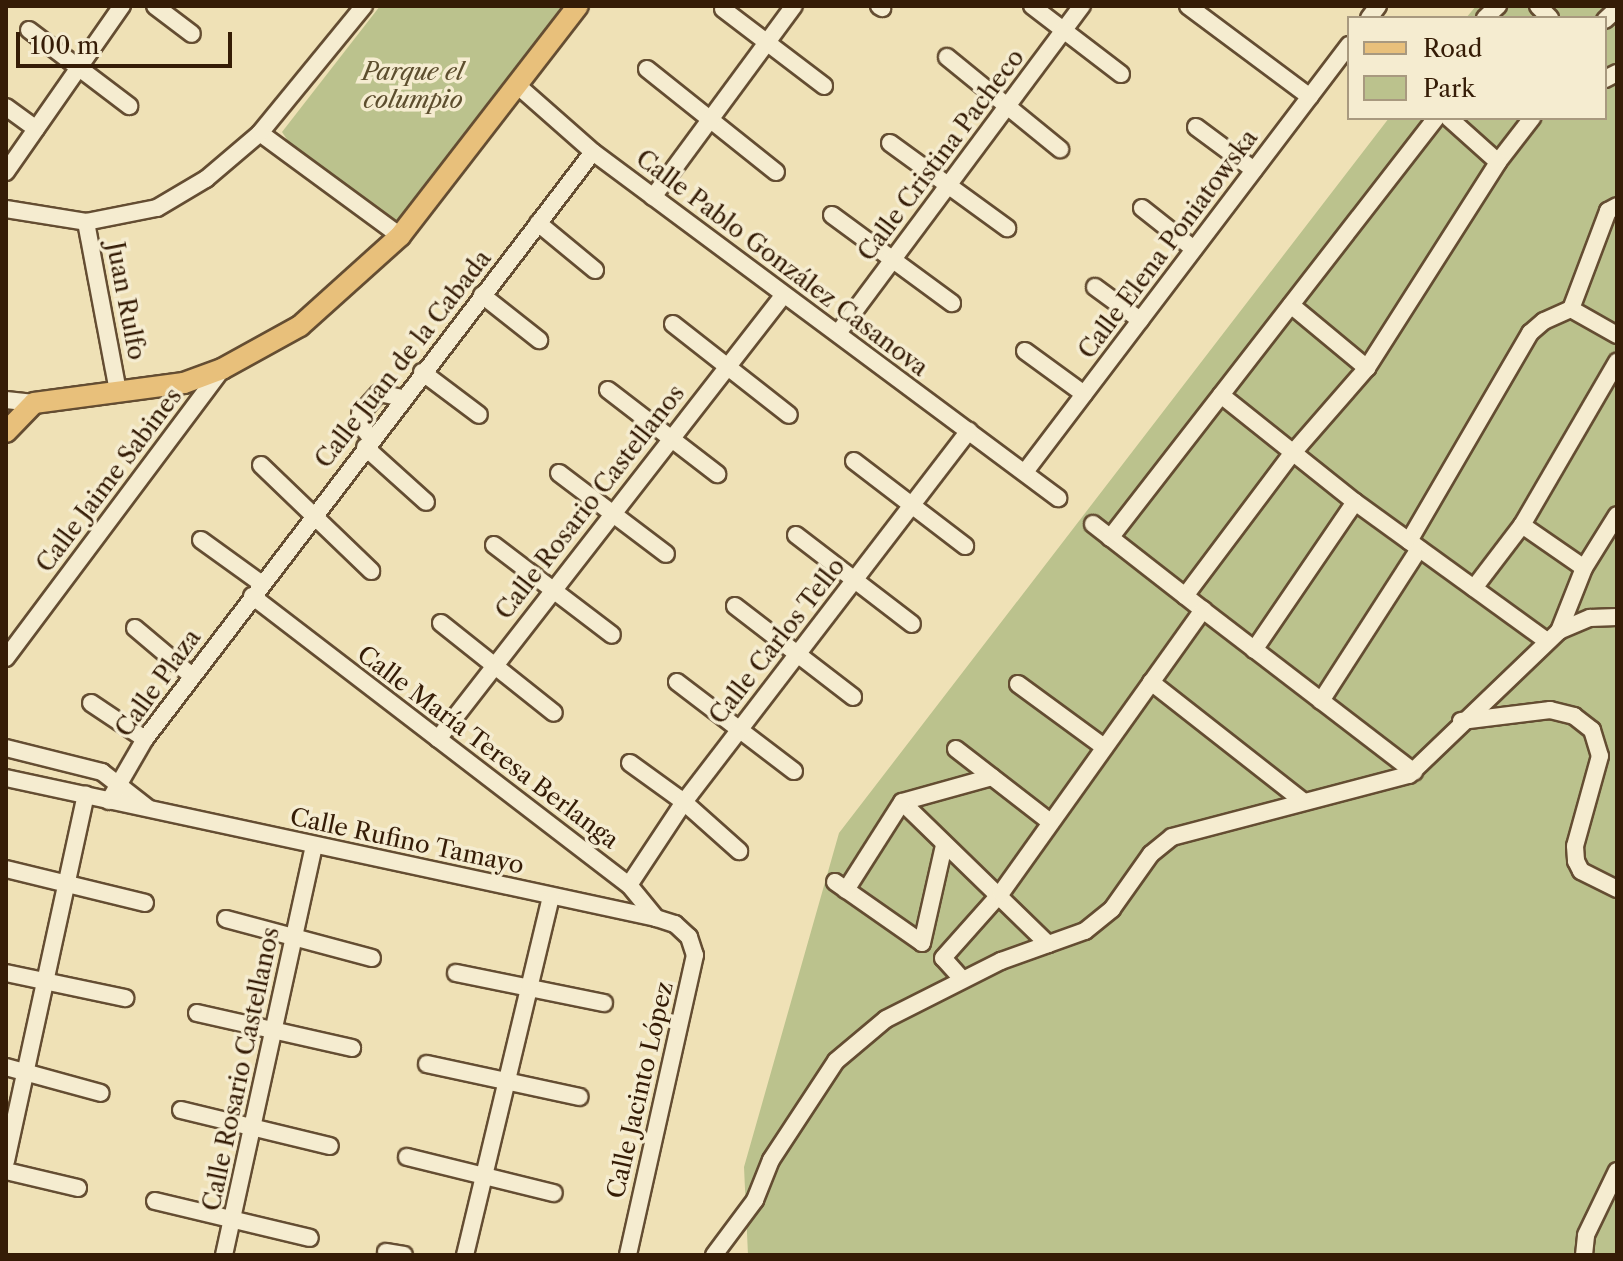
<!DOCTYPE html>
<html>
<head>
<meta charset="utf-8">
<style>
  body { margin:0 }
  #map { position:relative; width:1623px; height:1261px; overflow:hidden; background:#efe1b6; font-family:"Libre Caslon Text",serif }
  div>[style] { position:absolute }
  .green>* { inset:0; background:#bbc28d }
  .roads { filter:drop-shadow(2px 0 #644d32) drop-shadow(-2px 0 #644d32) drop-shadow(0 2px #644d32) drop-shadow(0 -2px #644d32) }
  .minor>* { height:16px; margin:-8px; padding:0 8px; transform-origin:8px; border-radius:8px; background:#f5ecd0 }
  .major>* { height:20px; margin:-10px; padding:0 10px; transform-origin:10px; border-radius:10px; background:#e8c07b }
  span { translate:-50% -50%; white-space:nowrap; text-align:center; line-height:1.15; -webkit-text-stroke:7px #f5ecd0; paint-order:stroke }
  .park-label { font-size:24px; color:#5d4e2e; font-style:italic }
  .street-label { font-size:24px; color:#351c06 }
  .frame { position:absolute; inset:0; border:8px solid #351c06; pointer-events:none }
  .legend { position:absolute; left:1347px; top:16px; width:260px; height:104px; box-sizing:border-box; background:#f5ecd0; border:2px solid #a8997f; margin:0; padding:10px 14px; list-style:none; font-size:24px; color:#351c06 }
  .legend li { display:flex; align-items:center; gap:16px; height:40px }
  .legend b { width:40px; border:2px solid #a8997f }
  .scale { position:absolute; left:16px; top:32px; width:216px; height:36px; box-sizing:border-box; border:4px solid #351c06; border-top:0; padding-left:10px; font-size:24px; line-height:28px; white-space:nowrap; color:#351c06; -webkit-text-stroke:6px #f5ecd0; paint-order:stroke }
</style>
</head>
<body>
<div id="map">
  <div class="green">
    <div style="clip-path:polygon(380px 6px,562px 6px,497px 99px,396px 221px,292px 147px,282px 132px)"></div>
    <div style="clip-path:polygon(1476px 6px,1617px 6px,1617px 1255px,748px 1255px,744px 1167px,839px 833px,1389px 118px,1605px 118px,1605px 18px,1466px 18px)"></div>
  </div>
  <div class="roads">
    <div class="minor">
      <div style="left:155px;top:6px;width:46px;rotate:37.1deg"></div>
      <div style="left:879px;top:6px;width:4px;rotate:34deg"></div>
      <div style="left:1032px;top:6px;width:112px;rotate:37.4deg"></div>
      <div style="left:1188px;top:6px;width:152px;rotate:36.7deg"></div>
      <div style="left:1538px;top:6px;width:17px;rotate:45deg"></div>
      <div style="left:723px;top:9px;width:127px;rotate:37.3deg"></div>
      <div style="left:1369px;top:18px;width:15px;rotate:-53deg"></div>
      <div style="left:1485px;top:18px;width:18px;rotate:-43deg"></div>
      <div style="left:1605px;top:20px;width:16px;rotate:-43deg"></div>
      <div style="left:29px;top:30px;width:126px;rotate:37.2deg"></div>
      <div style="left:947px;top:57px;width:146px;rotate:39.2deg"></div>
      <div style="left:647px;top:69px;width:165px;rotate:38.6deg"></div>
      <div style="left:1605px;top:79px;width:13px;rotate:-27deg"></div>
      <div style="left:517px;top:85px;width:101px;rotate:41.4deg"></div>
      <div style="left:593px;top:152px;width:580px;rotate:36.65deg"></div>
      <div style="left:6px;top:107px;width:37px;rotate:36deg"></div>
      <div style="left:1196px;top:127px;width:72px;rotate:36.6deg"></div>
      <div style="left:260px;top:133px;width:174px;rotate:36.3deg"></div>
      <div style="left:890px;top:143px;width:145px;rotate:36deg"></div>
      <div style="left:1498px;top:162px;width:56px;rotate:-52.3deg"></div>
      <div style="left:6px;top:172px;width:203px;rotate:-55.1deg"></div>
      <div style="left:653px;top:197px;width:237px;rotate:-53.6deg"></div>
      <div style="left:1142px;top:208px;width:66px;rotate:38.3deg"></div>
      <div style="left:6px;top:209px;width:81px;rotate:9.2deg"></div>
      <div style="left:86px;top:222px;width:72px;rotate:-11.2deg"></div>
      <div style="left:157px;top:208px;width:57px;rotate:-30.6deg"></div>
      <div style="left:206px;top:179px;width:71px;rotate:-40.4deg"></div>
      <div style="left:260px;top:133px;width:164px;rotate:-50.7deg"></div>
      <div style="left:832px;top:215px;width:149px;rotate:36.3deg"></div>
      <div style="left:86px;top:222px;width:172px;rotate:79.3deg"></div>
      <div style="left:538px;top:223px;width:74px;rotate:39.5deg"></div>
      <div style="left:1095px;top:287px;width:56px;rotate:36.3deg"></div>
      <div style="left:482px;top:295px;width:73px;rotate:38.3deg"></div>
      <div style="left:1291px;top:305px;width:99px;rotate:39.7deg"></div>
      <div style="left:1571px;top:309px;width:105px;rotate:-69.3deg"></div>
      <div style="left:1608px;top:211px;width:10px;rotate:-29deg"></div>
      <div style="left:673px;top:324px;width:147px;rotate:38.1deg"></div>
      <div style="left:838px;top:333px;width:408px;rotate:-53.3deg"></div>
      <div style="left:1025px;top:351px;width:73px;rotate:36.1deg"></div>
      <div style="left:422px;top:372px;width:71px;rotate:37deg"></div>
      <div style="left:608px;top:390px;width:138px;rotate:37.6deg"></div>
      <div style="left:1221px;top:395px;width:171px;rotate:38.6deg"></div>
      <div style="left:6px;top:400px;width:28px;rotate:6deg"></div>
      <div style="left:371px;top:438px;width:18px;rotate:-128deg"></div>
      <div style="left:360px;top:424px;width:10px;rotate:-90deg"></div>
      <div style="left:360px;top:414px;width:28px;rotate:-48deg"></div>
      <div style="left:379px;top:393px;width:24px;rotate:12deg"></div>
      <div style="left:365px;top:447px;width:82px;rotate:42deg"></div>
      <div style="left:854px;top:461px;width:140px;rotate:37.4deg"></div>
      <div style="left:261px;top:465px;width:153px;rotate:43.9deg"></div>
      <div style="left:1025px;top:472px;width:536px;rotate:-52.81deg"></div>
      <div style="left:559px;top:473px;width:134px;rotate:37.1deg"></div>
      <div style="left:1093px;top:524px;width:140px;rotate:38deg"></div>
      <div style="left:1522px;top:525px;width:75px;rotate:34.7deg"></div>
      <div style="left:1584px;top:568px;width:68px;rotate:111.6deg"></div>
      <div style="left:796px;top:535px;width:146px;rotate:37.5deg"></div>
      <div style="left:1110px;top:538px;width:532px;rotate:-52.18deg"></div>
      <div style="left:201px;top:540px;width:75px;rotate:35.8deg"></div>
      <div style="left:1409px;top:541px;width:241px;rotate:-59.8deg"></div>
      <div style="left:1530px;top:333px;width:18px;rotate:-41deg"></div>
      <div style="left:1544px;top:321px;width:30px;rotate:-24deg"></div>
      <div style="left:1571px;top:309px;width:53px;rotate:29.5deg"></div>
      <div style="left:494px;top:545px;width:148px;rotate:37.3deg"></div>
      <div style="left:1584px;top:568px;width:62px;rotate:-58.1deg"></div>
      <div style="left:1474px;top:588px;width:79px;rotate:-52.7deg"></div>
      <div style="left:1522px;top:525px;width:189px;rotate:-59.8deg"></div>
      <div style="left:252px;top:596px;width:475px;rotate:37.5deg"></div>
      <div style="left:629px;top:885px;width:43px;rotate:50.7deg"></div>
      <div style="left:656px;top:918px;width:20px;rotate:18deg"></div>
      <div style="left:675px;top:924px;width:19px;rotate:43deg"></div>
      <div style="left:689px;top:937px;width:19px;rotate:72deg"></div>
      <div style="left:695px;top:955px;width:307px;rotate:102.6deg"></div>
      <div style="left:1185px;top:596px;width:176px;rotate:-53.1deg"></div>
      <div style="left:1291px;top:455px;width:116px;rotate:-48.9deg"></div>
      <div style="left:1367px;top:368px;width:244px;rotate:-57.5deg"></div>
      <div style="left:1498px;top:162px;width:66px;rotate:-138.1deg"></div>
      <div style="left:735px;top:606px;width:149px;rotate:37.6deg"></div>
      <div style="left:441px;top:623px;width:144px;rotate:38.5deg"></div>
      <div style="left:135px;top:628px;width:75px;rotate:40.1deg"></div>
      <div style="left:1254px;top:650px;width:179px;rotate:-55.7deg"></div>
      <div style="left:1355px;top:502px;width:237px;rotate:35.9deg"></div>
      <div style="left:6px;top:658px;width:361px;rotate:-53.2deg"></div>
      <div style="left:677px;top:682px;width:147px;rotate:37.3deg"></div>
      <div style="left:1151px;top:682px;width:194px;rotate:38.1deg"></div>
      <div style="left:1018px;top:684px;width:107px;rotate:36.2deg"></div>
      <div style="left:1321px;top:701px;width:181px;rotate:-57.2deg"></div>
      <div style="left:91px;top:703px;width:65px;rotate:33.7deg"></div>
      <div style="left:1461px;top:721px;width:90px;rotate:-7deg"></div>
      <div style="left:1550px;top:710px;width:25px;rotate:14deg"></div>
      <div style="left:1574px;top:716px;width:23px;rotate:38deg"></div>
      <div style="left:1592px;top:730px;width:27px;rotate:73deg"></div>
      <div style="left:1600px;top:756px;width:93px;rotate:105.5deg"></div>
      <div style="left:1575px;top:846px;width:15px;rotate:86deg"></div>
      <div style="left:1576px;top:861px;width:11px;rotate:63deg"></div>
      <div style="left:1581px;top:871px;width:40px;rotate:26.6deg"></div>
      <div style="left:438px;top:739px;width:560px;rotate:-52.11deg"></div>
      <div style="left:6px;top:748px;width:99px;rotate:14deg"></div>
      <div style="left:102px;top:772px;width:58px;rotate:38deg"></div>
      <div style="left:956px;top:749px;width:119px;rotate:37.8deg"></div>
      <div style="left:630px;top:763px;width:67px;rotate:35.8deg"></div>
      <div style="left:684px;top:802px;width:74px;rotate:41.7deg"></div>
      <div style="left:992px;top:777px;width:93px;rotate:164.5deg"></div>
      <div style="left:902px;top:802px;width:204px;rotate:44.2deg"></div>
      <div style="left:6px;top:778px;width:665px;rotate:12.15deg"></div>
      <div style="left:109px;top:801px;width:72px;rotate:-59.9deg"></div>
      <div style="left:145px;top:739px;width:738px;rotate:-52.65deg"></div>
      <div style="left:6px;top:869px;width:143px;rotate:13.7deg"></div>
      <div style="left:835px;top:882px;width:106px;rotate:35deg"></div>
      <div style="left:922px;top:943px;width:100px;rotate:-77.3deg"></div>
      <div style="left:629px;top:885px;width:100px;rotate:-56.5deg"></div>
      <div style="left:684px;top:802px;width:468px;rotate:-52.5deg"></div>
      <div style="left:846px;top:890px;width:104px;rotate:-57.5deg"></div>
      <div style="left:226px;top:919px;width:151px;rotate:15deg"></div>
      <div style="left:6px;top:973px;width:122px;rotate:11.9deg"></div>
      <div style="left:456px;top:973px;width:151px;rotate:11.5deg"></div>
      <div style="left:962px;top:979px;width:28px;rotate:-132deg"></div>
      <div style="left:943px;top:958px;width:87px;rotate:-48.3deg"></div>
      <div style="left:1001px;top:893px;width:348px;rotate:-54.5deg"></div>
      <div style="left:1203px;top:610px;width:266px;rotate:37.5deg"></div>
      <div style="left:197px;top:1013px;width:159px;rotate:12.7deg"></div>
      <div style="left:427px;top:1064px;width:156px;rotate:12.2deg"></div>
      <div style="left:6px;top:1067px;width:98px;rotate:15.3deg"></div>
      <div style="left:181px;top:1110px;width:153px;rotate:13.6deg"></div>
      <div style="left:407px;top:1157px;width:151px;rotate:13.8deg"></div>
      <div style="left:6px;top:1161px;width:375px;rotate:-77.7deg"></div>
      <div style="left:6px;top:1171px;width:74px;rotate:13.3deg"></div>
      <div style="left:155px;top:1201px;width:159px;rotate:13.4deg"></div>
      <div style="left:386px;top:1252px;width:18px;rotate:9deg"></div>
      <div style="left:224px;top:1255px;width:418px;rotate:-77.6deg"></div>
      <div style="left:465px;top:1255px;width:369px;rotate:-76.5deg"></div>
      <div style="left:714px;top:1255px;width:69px;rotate:-53.3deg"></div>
      <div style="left:755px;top:1200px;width:43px;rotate:-68.2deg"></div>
      <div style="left:771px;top:1160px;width:118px;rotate:-56.7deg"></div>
      <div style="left:836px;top:1061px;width:65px;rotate:-40deg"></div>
      <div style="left:886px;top:1019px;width:129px;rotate:-26.8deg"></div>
      <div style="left:1001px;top:961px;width:89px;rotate:-19.7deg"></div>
      <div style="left:1085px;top:931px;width:35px;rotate:-39deg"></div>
      <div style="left:1112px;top:909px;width:67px;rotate:-54.7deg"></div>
      <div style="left:1151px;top:854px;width:27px;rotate:-39deg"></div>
      <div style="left:1172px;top:837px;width:245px;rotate:-14.7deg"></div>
      <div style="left:1409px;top:775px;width:208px;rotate:-43.8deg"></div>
      <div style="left:1559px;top:631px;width:34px;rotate:-23deg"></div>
      <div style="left:1590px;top:618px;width:27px;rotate:-2deg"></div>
      <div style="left:1584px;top:1255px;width:20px;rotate:-84deg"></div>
      <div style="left:1586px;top:1235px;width:71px;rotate:-64.2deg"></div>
    </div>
    <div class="major">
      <div style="left:6px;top:432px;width:40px;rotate:-46deg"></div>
      <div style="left:34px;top:403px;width:151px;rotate:-7.6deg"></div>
      <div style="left:184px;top:383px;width:40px;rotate:-20.2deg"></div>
      <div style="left:222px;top:369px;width:89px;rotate:-28.9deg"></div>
      <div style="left:300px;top:326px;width:135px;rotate:-42deg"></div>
      <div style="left:400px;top:236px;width:291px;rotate:-52.3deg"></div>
    </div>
  </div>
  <div class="park-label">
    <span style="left:413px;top:86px">Parque el<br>columpio</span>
  </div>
  <div class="street-label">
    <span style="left:941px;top:155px;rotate:-53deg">Calle Cristina Pacheco</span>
    <span style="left:1168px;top:244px;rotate:-53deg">Calle Elena Poniatowska</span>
    <span style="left:782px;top:263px;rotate:37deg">Calle Pablo González Casanova</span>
    <span style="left:126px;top:301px;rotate:79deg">Juan Rulfo</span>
    <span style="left:403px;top:359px;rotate:-52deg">Calle Juan de la Cabada</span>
    <span style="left:109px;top:480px;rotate:-53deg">Calle Jaime Sabines</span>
    <span style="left:590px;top:502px;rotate:-52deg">Calle Rosario Castellanos</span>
    <span style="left:777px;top:641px;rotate:-52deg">Calle Carlos Tello</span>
    <span style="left:158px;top:683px;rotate:-54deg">Calle Plaza</span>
    <span style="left:488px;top:747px;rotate:37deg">Calle María Teresa Berlanga</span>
    <span style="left:407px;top:841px;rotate:12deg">Calle Rufino Tamayo</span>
    <span style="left:241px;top:1069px;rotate:-78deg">Calle Rosario Castellanos</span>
    <span style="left:640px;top:1090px;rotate:-77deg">Calle Jacinto López</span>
  </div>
  <div class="frame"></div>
  <ul class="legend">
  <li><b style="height:10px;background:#e8c07b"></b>Road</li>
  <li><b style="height:22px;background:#bbc28d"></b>Park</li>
  </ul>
  <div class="scale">100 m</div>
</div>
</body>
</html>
